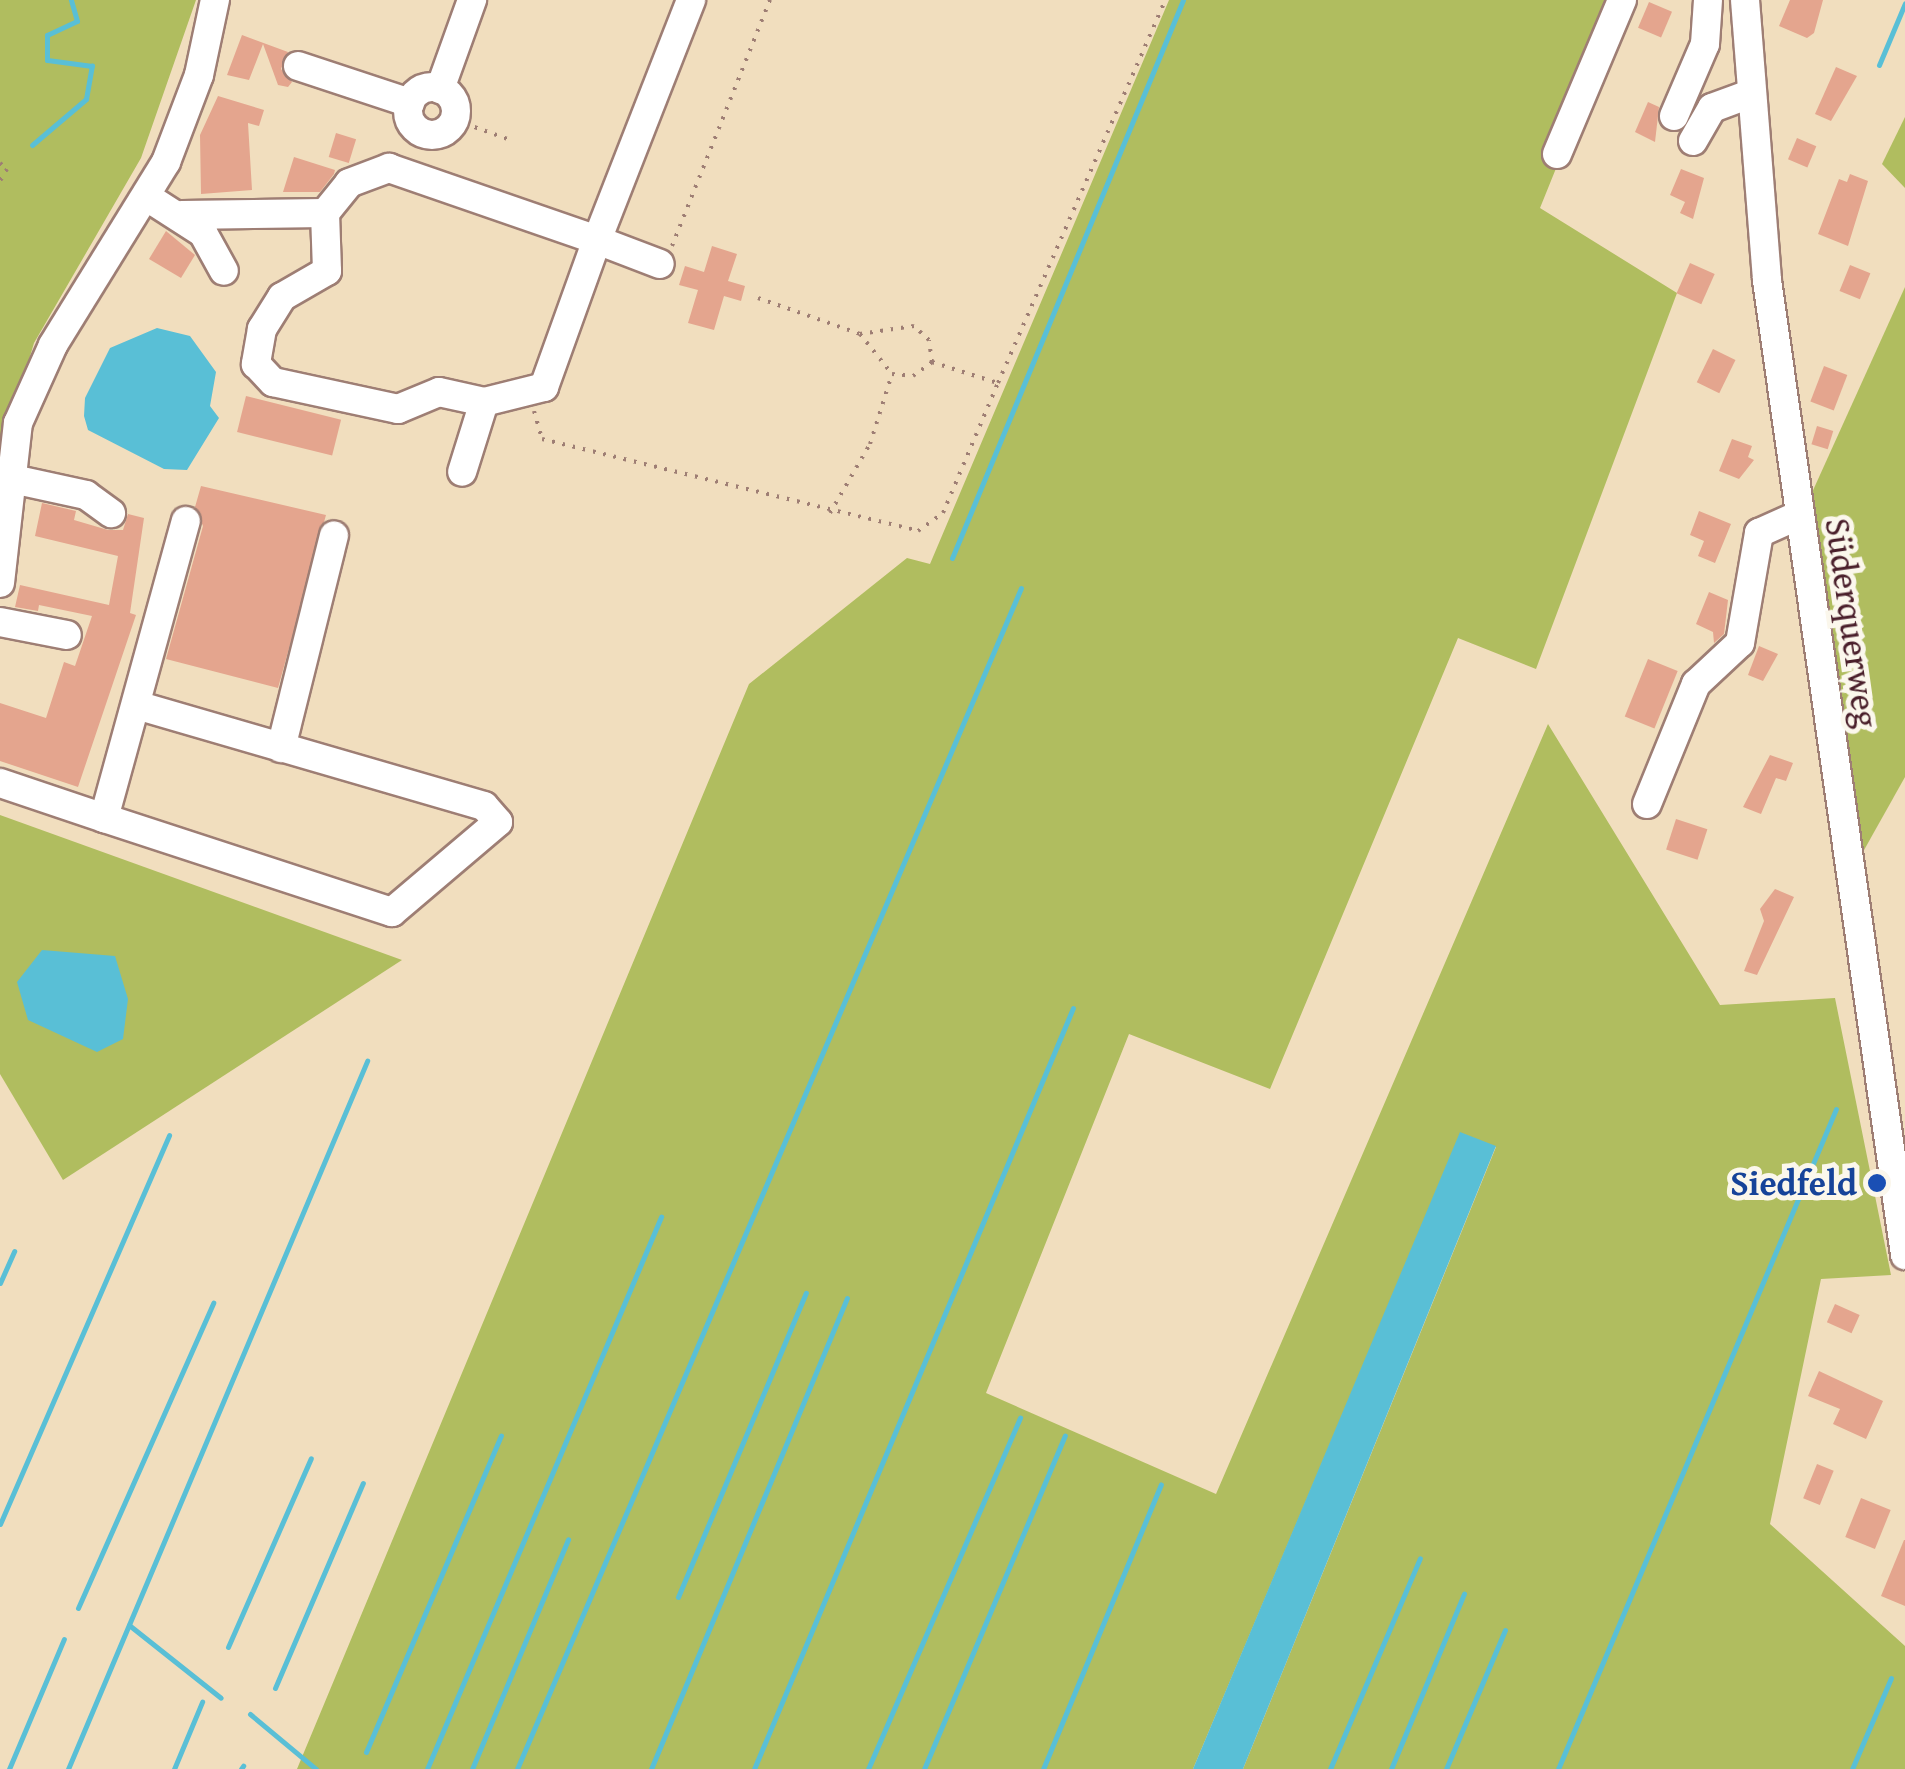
<!DOCTYPE html>
<html>
<head>
<meta charset="utf-8">
<style>
  body { margin:0 }
  #map { position:relative; width:1905px; height:1769px; overflow:hidden; background:#f1debe; font-family:"Gentium Book Plus",serif }
  div>[style] { position:absolute }
  .green>* { inset:0; background:#b0bd5f }
  .water>* { inset:0; background:#59bfd6 }
  .stream>* { height:5px; margin:-2.5px; padding:0 2.5px; transform-origin:2.5px; border-radius:2.5px; background:#59bfd6 }
  .building>* { inset:0; background:#e4a58e; transform-origin:0 0 }
  .path>* { height:4px; margin-top:-2px; transform-origin:0; background:repeating-linear-gradient(90deg,#9e7e74 0 2.5px,transparent 0 10.5px) }
  .roads { filter:drop-shadow(2px 0 #9e7e74) drop-shadow(-2px 0 #9e7e74) drop-shadow(0 2px #9e7e74) drop-shadow(0 -2px #9e7e74) }
  .minor>* { height:28px; margin:-14px; padding:0 14px; transform-origin:14px; border-radius:14px; background:#fff }
  .minor>.ring { margin:-14px; padding:0; box-sizing:content-box; background:none; border:28px solid #fff; border-radius:50% }
  .dots>* { width:28px; height:28px; translate:-50% -50%; box-sizing:border-box; border:5px solid #fbf7ec; border-radius:50% }
  span { translate:-50% -50%; white-space:nowrap; text-align:center; line-height:1.15; -webkit-text-stroke:10px #fbf7ec; paint-order:stroke }
  .street-label { font-size:35px; color:#4a1f2b }
  .transit-label { font-size:35px; color:#164399; font-weight:700 }
  .right { translate:-100% -50%; text-align:right }
</style>
</head>
<body>
<div id="map">
  <div class="green">
    <div style="clip-path:polygon(0 0,196px 0,141px 158px,34px 343px,0 456px)"></div>
    <div style="clip-path:polygon(1169px 0,1624px 0,1540px 208px,1677px 293px,1536px 669px,1458px 638px,1270px 1089px,1129px 1034px,986px 1393px,1216px 1494px,1548px 724px,1720px 1005px,1835px 998px,1891px 1275px,1821px 1279px,1770px 1524px,1905px 1646px,1905px 1769px,1243px 1769px,1496px 1147px,1461px 1133px,1193px 1769px,297px 1769px,749px 684px,907px 558px,930px 564px)"></div>
    <div style="clip-path:polygon(1905px 117px,1905px 188px,1882px 164px)"></div>
    <div style="clip-path:polygon(1905px 287px,1905px 777px,1859px 859px,1810px 497px)"></div>
    <div style="clip-path:polygon(0 815px,402px 960px,63px 1180px,0 1074px)"></div>
  </div>
  <div class="water">
    <div style="clip-path:polygon(157px 328px,190px 336px,216px 372px,210px 406px,219px 418px,187px 470px,164px 469px,88px 430px,84px 416px,85px 398px,110px 348px)"></div>
    <div style="clip-path:polygon(42px 950px,115px 956px,128px 999px,123px 1039px,97px 1052px,28px 1020px,17px 982px)"></div>
    <div style="clip-path:polygon(1460px 1132px,1496px 1146px,1243px 1769px,1193px 1769px)"></div>
  </div>
  <div class="stream">
    <div style="left:1879px;top:65px;width:67px;rotate:-67.2deg"></div>
    <div style="left:32px;top:145px;width:71px;rotate:-40.4deg"></div>
    <div style="left:86px;top:99px;width:34px;rotate:-80deg"></div>
    <div style="left:92px;top:66px;width:45px;rotate:-172.4deg"></div>
    <div style="left:47px;top:60px;width:25px;rotate:-90deg"></div>
    <div style="left:47px;top:35px;width:33px;rotate:-25deg"></div>
    <div style="left:77px;top:21px;width:22px;rotate:-106deg"></div>
    <div style="left:952px;top:558px;width:604px;rotate:-67.51deg"></div>
    <div style="left:0;top:1283px;width:35px;rotate:-66deg"></div>
    <div style="left:0;top:1524px;width:424px;rotate:-66.5deg"></div>
    <div style="left:678px;top:1597px;width:330px;rotate:-67.2deg"></div>
    <div style="left:78px;top:1608px;width:334px;rotate:-66.1deg"></div>
    <div style="left:129px;top:1625px;width:117px;rotate:38.4deg"></div>
    <div style="left:228px;top:1647px;width:206px;rotate:-66.3deg"></div>
    <div style="left:275px;top:1688px;width:223px;rotate:-66.8deg"></div>
    <div style="left:250px;top:1714px;width:86px;rotate:39.8deg"></div>
    <div style="left:366px;top:1752px;width:344px;rotate:-66.9deg"></div>
    <div style="left:9px;top:1769px;width:141px;rotate:-67.1deg"></div>
    <div style="left:68px;top:1769px;width:769px;rotate:-67.1deg"></div>
    <div style="left:174px;top:1769px;width:73px;rotate:-67.3deg"></div>
    <div style="left:241px;top:1769px;width:4px;rotate:-56deg"></div>
    <div style="left:427px;top:1769px;width:600px;rotate:-67.03deg"></div>
    <div style="left:472px;top:1769px;width:249px;rotate:-67.3deg"></div>
    <div style="left:517px;top:1769px;width:1284px;rotate:-66.89deg"></div>
    <div style="left:651px;top:1769px;width:510px;rotate:-67.41deg"></div>
    <div style="left:754px;top:1769px;width:825px;rotate:-67.26deg"></div>
    <div style="left:868px;top:1769px;width:383px;rotate:-66.6deg"></div>
    <div style="left:924px;top:1769px;width:362px;rotate:-67.1deg"></div>
    <div style="left:1043px;top:1769px;width:308px;rotate:-67.5deg"></div>
    <div style="left:1330px;top:1769px;width:229px;rotate:-66.9deg"></div>
    <div style="left:1391px;top:1769px;width:190px;rotate:-67.4deg"></div>
    <div style="left:1446px;top:1769px;width:151px;rotate:-67deg"></div>
    <div style="left:1558px;top:1769px;width:716px;rotate:-67.16deg"></div>
    <div style="left:1852px;top:1769px;width:99px;rotate:-66.8deg"></div>
  </div>
  <div class="building">
    <div style="clip-path:polygon(1790px 0,1823px 0,1814px 33px,1807px 38px,1779px 26px)"></div>
    <div style="left:1649px;top:2px;width:25px;height:28px;rotate:23deg"></div>
    <div style="clip-path:polygon(242px 35px,288px 52px,281px 69px,292px 82px,288px 87px,278px 85px,263px 44px,249px 80px,227px 75px)"></div>
    <div style="clip-path:polygon(1836px 67px,1857px 76px,1831px 121px,1815px 114px)"></div>
    <div style="clip-path:polygon(218px 96px,264px 110px,259px 126px,248px 123px,252px 190px,201px 194px,200px 135px)"></div>
    <div style="clip-path:polygon(1648px 102px,1659px 107px,1655px 142px,1635px 132px)"></div>
    <div style="left:336px;top:133px;width:21px;height:25px;rotate:17deg"></div>
    <div style="left:1797px;top:138px;width:21px;height:23px;rotate:23deg"></div>
    <div style="clip-path:polygon(294px 157px,335px 170px,334px 174px,320px 192px,283px 192px)"></div>
    <div style="clip-path:polygon(1681px 169px,1704px 178px,1693px 219px,1680px 213px,1685px 202px,1670px 195px)"></div>
    <div style="clip-path:polygon(1850px 174px,1868px 181px,1848px 246px,1818px 234px,1839px 179px,1847px 182px)"></div>
    <div style="clip-path:polygon(166px 231px,195px 255px,181px 278px,149px 259px)"></div>
    <div style="clip-path:polygon(712px 246px,737px 254px,728px 281px,745px 286px,741px 301px,724px 296px,714px 330px,688px 323px,698px 290px,679px 285px,685px 266px,704px 272px)"></div>
    <div style="left:1690px;top:263px;width:27px;height:33px;rotate:24deg"></div>
    <div style="left:1850px;top:265px;width:22px;height:28px;rotate:22deg"></div>
    <div style="left:1713px;top:349px;width:25px;height:37px;rotate:26deg"></div>
    <div style="left:1824px;top:366px;width:25px;height:38px;rotate:21deg"></div>
    <div style="left:246px;top:396px;width:98px;height:37px;rotate:14deg"></div>
    <div style="left:1817px;top:426px;width:17px;height:19px;rotate:17deg"></div>
    <div style="clip-path:polygon(1732px 439px,1752px 446px,1748px 457px,1754px 460px,1739px 479px,1719px 471px)"></div>
    <div style="clip-path:polygon(201px 486px,326px 515px,278px 688px,166px 659px,203px 526px,195px 507px)"></div>
    <div style="clip-path:polygon(42px 503px,76px 511px,74px 520px,108px 530px,123px 530px,128px 514px,144px 518px,130px 613px,136px 615px,78px 787px,0 761px,0 703px,46px 718px,64px 662px,75px 666px,92px 616px,39px 605px,38px 611px,15px 607px,20px 585px,109px 605px,118px 556px,35px 536px)"></div>
    <div style="clip-path:polygon(1699px 511px,1731px 524px,1715px 563px,1698px 556px,1704px 541px,1690px 535px)"></div>
    <div style="clip-path:polygon(1709px 592px,1728px 600px,1724px 634px,1714px 643px,1713px 632px,1696px 624px)"></div>
    <div style="clip-path:polygon(1759px 646px,1778px 654px,1763px 681px,1748px 675px)"></div>
    <div style="left:1648px;top:659px;width:32px;height:62px;rotate:22deg"></div>
    <div style="clip-path:polygon(1770px 755px,1793px 763px,1786px 781px,1776px 778px,1761px 814px,1743px 807px)"></div>
    <div style="left:1676px;top:819px;width:33px;height:32px;rotate:18deg"></div>
    <div style="clip-path:polygon(1775px 889px,1794px 897px,1757px 975px,1744px 971px,1764px 921px,1760px 909px)"></div>
    <div style="left:1835px;top:1304px;width:27px;height:20px;rotate:24deg"></div>
    <div style="clip-path:polygon(1819px 1371px,1883px 1401px,1866px 1439px,1833px 1424px,1840px 1409px,1808px 1396px)"></div>
    <div style="left:1817px;top:1464px;width:18px;height:37px;rotate:22deg"></div>
    <div style="left:1861px;top:1498px;width:32px;height:42px;rotate:22deg"></div>
    <div style="clip-path:polygon(1904px 1540px,1905px 1540px,1905px 1606px,1881px 1596px)"></div>
  </div>
  <div class="path">
    <div style="left:455px;top:120px;width:62px;rotate:19.9deg"></div>
    <div style="left:0;top:163px;width:9px;rotate:41deg"></div>
    <div style="left:7px;top:169px;width:14px;rotate:120deg"></div>
    <div style="left:672px;top:246px;width:265px;rotate:-68.3deg"></div>
    <div style="left:758px;top:298px;width:108px;rotate:19.4deg"></div>
    <div style="left:860px;top:334px;width:51px;rotate:51.3deg"></div>
    <div style="left:892px;top:374px;width:21px;rotate:5deg"></div>
    <div style="left:913px;top:376px;width:24px;rotate:-36deg"></div>
    <div style="left:932px;top:362px;width:22px;rotate:-98deg"></div>
    <div style="left:929px;top:340px;width:21px;rotate:-137deg"></div>
    <div style="left:914px;top:326px;width:55px;rotate:171.6deg"></div>
    <div style="left:932px;top:362px;width:69px;rotate:17.7deg"></div>
    <div style="left:998px;top:383px;width:418px;rotate:-66.4deg"></div>
    <div style="left:534px;top:411px;width:29px;rotate:74deg"></div>
    <div style="left:542px;top:439px;width:387px;rotate:13.7deg"></div>
    <div style="left:918px;top:531px;width:31px;rotate:-36deg"></div>
    <div style="left:943px;top:513px;width:141px;rotate:-67.1deg"></div>
    <div style="left:830px;top:513px;width:80px;rotate:-59.9deg"></div>
    <div style="left:870px;top:444px;width:73px;rotate:-72.6deg"></div>
  </div>
  <div class="roads">
    <div class="minor">
      <div style="left:1745px;top:0;width:281px;rotate:85.5deg"></div>
      <div style="left:1767px;top:280px;width:985px;rotate:81.94deg"></div>
      <div style="left:298px;top:66px;width:118px;rotate:18.3deg"></div>
      <div class="ring" style="left:408px;top:87px;width:20px;height:20px"></div>
      <div style="left:440px;top:89px;width:95px;rotate:-70.2deg"></div>
      <div style="left:1674px;top:116px;width:78px;rotate:-66.7deg"></div>
      <div style="left:1705px;top:44px;width:44px;rotate:-86.1deg"></div>
      <div style="left:1693px;top:141px;width:38px;rotate:-60deg"></div>
      <div style="left:1712px;top:108px;width:40px;rotate:-20.2deg"></div>
      <div style="left:1557px;top:154px;width:167px;rotate:-67.1deg"></div>
      <div style="left:147px;top:197px;width:67px;rotate:32.7deg"></div>
      <div style="left:203px;top:233px;width:43px;rotate:61.1deg"></div>
      <div style="left:325px;top:213px;width:58px;rotate:88deg"></div>
      <div style="left:327px;top:271px;width:52px;rotate:150deg"></div>
      <div style="left:282px;top:297px;width:38px;rotate:122deg"></div>
      <div style="left:262px;top:329px;width:36px;rotate:100deg"></div>
      <div style="left:256px;top:364px;width:25px;rotate:47deg"></div>
      <div style="left:273px;top:382px;width:128px;rotate:12.2deg"></div>
      <div style="left:398px;top:409px;width:44px;rotate:-22.5deg"></div>
      <div style="left:439px;top:392px;width:46px;rotate:12.5deg"></div>
      <div style="left:484px;top:402px;width:73px;rotate:107.4deg"></div>
      <div style="left:182px;top:215px;width:143px;rotate:-0.8deg"></div>
      <div style="left:325px;top:213px;width:38px;rotate:-51deg"></div>
      <div style="left:349px;top:183px;width:43px;rotate:-20.6deg"></div>
      <div style="left:389px;top:168px;width:220px;rotate:19.1deg"></div>
      <div style="left:597px;top:240px;width:258px;rotate:-68.6deg"></div>
      <div style="left:484px;top:402px;width:62px;rotate:-14deg"></div>
      <div style="left:544px;top:387px;width:156px;rotate:-70.2deg"></div>
      <div style="left:597px;top:240px;width:67px;rotate:20.9deg"></div>
      <div style="left:8px;top:478px;width:80px;rotate:12.3deg"></div>
      <div style="left:86px;top:495px;width:31px;rotate:36deg"></div>
      <div style="left:0;top:583px;width:161px;rotate:-83.6deg"></div>
      <div style="left:18px;top:423px;width:85px;rotate:-65.8deg"></div>
      <div style="left:53px;top:345px;width:215px;rotate:-58.3deg"></div>
      <div style="left:166px;top:162px;width:93px;rotate:-69.2deg"></div>
      <div style="left:199px;top:75px;width:77px;rotate:-78deg"></div>
      <div style="left:0;top:622px;width:68px;rotate:11deg"></div>
      <div style="left:281px;top:748px;width:219px;rotate:-76deg"></div>
      <div style="left:0;top:783px;width:110px;rotate:18.6deg"></div>
      <div style="left:104px;top:818px;width:308px;rotate:-74.6deg"></div>
      <div style="left:1647px;top:804px;width:130px;rotate:-67.8deg"></div>
      <div style="left:1696px;top:684px;width:60px;rotate:-43deg"></div>
      <div style="left:1740px;top:643px;width:112px;rotate:-80.2deg"></div>
      <div style="left:1759px;top:533px;width:44px;rotate:-24.2deg"></div>
      <div style="left:104px;top:818px;width:303px;rotate:18.1deg"></div>
      <div style="left:392px;top:912px;width:139px;rotate:-40.3deg"></div>
      <div style="left:498px;top:822px;width:21px;rotate:-131deg"></div>
      <div style="left:484px;top:806px;width:359px;rotate:-163.8deg"></div>
    </div>
  </div>
  <div class="dots">
    <div style="left:1877px;top:1183px;background:#1a4fb4"></div>
  </div>
  <div class="street-label">
    <span style="left:1852px;top:623px;rotate:82deg">Süderquerweg</span>
  </div>
  <div class="transit-label">
    <span class="right" style="left:1857px;top:1183px">Siedfeld</span>
  </div>
</div>
</body>
</html>
